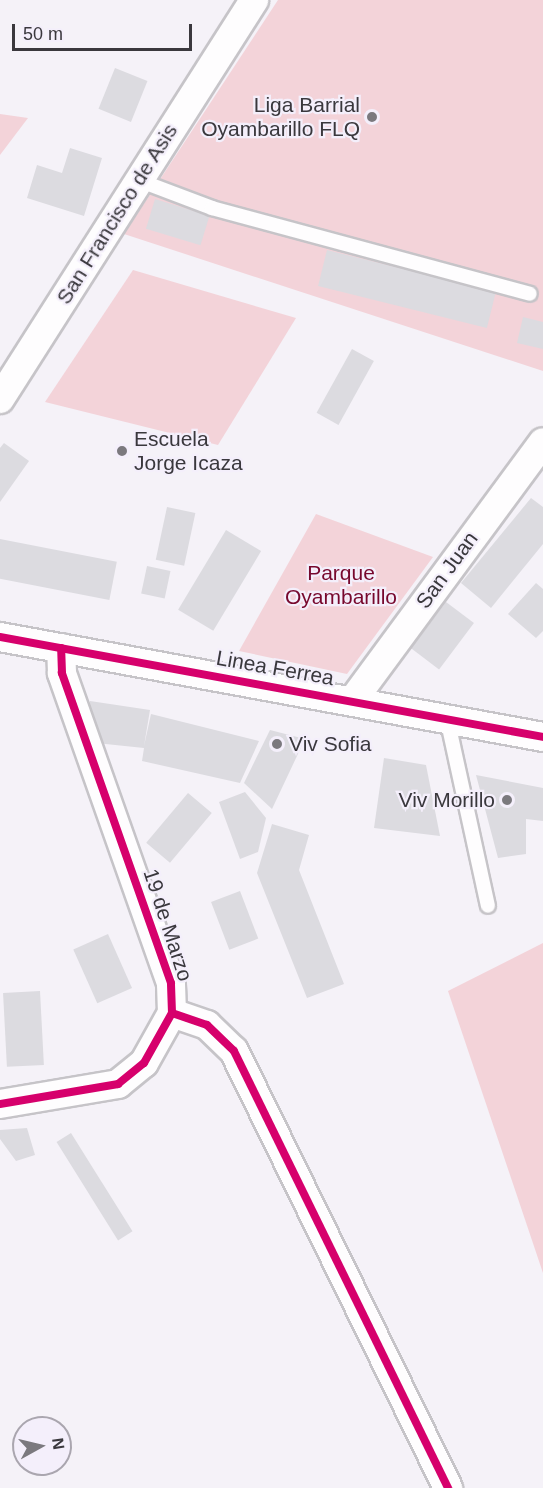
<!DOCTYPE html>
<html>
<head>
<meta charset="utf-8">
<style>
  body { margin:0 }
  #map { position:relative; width:543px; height:1488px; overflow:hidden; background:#f5f2f8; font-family:Helvetica,sans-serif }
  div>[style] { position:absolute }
  .green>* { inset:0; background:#f3d3d9 }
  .building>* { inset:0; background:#dcdbe0; transform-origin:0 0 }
  .roads { filter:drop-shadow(2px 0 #c6c4c8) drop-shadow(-2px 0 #c6c4c8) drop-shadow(0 2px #c6c4c8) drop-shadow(0 -2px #c6c4c8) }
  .lane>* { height:14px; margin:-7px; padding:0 7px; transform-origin:7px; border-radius:7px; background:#fefdfe }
  .street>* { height:28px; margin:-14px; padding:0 14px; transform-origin:14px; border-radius:14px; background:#fefdfe }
  .cycleway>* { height:8px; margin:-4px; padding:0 4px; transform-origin:4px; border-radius:4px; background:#d6006c }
  .dots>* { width:16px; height:16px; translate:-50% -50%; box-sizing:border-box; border:3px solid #f4effb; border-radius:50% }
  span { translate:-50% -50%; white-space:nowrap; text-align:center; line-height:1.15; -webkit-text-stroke:4.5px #f4effb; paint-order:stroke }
  .poi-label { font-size:21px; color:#3a383d }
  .right { translate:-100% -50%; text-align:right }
  .left { translate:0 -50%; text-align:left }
  .street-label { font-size:21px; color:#3a383d }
  .park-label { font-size:21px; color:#77082d }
  .north { position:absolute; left:12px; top:1416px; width:60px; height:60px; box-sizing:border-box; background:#f4effb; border:2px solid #aaa6af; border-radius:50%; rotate:82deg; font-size:16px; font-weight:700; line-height:24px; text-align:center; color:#3a383d }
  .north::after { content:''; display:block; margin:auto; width:21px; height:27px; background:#7b797e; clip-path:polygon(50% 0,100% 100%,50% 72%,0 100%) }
  .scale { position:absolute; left:12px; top:24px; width:180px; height:27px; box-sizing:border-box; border:3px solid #3a383d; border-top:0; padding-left:8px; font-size:18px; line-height:21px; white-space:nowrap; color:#3a383d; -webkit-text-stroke:4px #f4effb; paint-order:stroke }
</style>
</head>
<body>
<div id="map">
  <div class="green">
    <div style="clip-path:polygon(278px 0,543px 0,543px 371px,124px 234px)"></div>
    <div style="clip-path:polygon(0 114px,28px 118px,0 155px)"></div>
    <div style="clip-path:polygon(133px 270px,296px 318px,218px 445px,45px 402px)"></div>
    <div style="clip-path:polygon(316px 514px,433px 557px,347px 674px,239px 651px)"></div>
    <div style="clip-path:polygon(543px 943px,543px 1273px,448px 991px)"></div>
  </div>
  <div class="building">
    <div style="left:115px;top:68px;width:35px;height:44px;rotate:22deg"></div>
    <div style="clip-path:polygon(70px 148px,102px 158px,84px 216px,27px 198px,37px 165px,62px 173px)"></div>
    <div style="left:155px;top:199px;width:57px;height:31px;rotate:17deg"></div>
    <div style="left:327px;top:250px;width:174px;height:37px;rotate:14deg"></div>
    <div style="clip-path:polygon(523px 317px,543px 322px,543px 349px,517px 343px)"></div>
    <div style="left:352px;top:349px;width:25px;height:73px;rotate:29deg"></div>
    <div style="clip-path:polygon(4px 443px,29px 461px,0 502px,0 448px)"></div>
    <div style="clip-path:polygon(531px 498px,543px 507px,543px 544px,491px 608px,461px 583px)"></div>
    <div style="left:167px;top:507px;width:29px;height:54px;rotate:12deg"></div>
    <div style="left:226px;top:530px;width:41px;height:93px;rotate:31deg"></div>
    <div style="left:0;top:539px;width:119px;height:39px;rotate:11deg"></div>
    <div style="left:147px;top:566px;width:24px;height:28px;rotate:12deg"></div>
    <div style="clip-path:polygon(536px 583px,543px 589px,543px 631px,536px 638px,508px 614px)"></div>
    <div style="left:446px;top:602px;width:35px;height:58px;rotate:37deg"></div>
    <div style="clip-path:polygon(90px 701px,150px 710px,144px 746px,151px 714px,259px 741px,240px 783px,142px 761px,144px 748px,96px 743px,85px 721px)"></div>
    <div style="clip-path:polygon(270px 730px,305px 739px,272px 809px,244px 783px)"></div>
    <div style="clip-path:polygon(384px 758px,426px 765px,440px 836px,374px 828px)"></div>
    <div style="clip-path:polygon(476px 775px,543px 788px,543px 821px,526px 819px,526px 854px,498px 858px)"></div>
    <div style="clip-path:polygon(245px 792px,266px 818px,258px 852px,240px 859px,219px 802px)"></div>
    <div style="left:188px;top:793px;width:31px;height:65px;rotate:40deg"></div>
    <div style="clip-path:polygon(272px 824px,309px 835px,299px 870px,344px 984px,307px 998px,257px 873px)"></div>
    <div style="left:240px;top:891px;width:51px;height:31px;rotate:69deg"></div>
    <div style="left:108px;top:934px;width:59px;height:38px;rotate:66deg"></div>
    <div style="left:40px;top:991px;width:74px;height:37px;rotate:87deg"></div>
    <div style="clip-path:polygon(27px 1128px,35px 1155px,16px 1161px,0 1139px,0 1130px)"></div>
    <div style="left:71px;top:1133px;width:116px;height:17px;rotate:58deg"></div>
  </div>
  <div class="roads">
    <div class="lane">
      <div style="left:138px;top:180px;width:79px;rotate:20.7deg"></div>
      <div style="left:212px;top:208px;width:329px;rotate:15.1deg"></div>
      <div style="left:447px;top:718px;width:192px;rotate:77.7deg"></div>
    </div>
    <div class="street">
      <div style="left:0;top:399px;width:473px;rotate:-57.5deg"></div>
      <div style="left:0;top:637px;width:552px;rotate:10.43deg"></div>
      <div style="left:353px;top:700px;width:320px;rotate:-53.6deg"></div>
      <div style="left:172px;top:1013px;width:37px;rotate:19deg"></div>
      <div style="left:207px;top:1025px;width:37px;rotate:44deg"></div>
      <div style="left:234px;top:1051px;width:487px;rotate:63.9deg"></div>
      <div style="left:0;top:1104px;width:120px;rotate:-9.6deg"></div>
      <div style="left:118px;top:1084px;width:33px;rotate:-39deg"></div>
      <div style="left:144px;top:1063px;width:57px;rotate:-60.8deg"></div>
      <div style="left:172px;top:1013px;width:30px;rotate:-92deg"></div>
      <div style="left:171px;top:983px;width:329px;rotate:-109.4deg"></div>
      <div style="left:62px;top:673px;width:25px;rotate:-92deg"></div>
    </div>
  </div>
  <div class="cycleway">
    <div style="left:0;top:637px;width:552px;rotate:10.43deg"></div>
    <div style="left:172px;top:1013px;width:37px;rotate:19deg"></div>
    <div style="left:207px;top:1025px;width:37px;rotate:44deg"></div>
    <div style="left:234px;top:1051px;width:487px;rotate:63.9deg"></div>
    <div style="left:0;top:1104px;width:120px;rotate:-9.6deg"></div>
    <div style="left:118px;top:1084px;width:33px;rotate:-39deg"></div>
    <div style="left:144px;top:1063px;width:57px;rotate:-60.8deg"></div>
    <div style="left:172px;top:1013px;width:30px;rotate:-92deg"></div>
    <div style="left:171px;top:983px;width:329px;rotate:-109.4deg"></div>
    <div style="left:62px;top:673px;width:25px;rotate:-92deg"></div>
  </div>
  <div class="dots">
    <div style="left:372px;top:117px;background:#7b797e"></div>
    <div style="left:122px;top:451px;background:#7b797e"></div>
    <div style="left:277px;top:744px;background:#7b797e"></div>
    <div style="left:507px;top:800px;background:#7b797e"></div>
  </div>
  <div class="poi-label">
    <span class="right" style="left:360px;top:117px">Liga Barrial<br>Oyambarillo FLQ</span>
    <span class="left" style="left:134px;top:451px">Escuela<br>Jorge Icaza</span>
    <span class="left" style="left:289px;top:744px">Viv Sofia</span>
    <span class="right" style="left:495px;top:800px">Viv Morillo</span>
  </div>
  <div class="street-label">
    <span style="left:117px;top:214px;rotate:-58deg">San Francisco de Asis</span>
    <span style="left:447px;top:570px;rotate:-54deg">San Juan</span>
    <span style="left:275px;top:668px;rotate:10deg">Linea Ferrea</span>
    <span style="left:168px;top:925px;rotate:72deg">19 de Marzo</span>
  </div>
  <div class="park-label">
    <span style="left:341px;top:585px">Parque<br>Oyambarillo</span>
  </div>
  <div class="north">N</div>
  <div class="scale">50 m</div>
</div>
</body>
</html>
